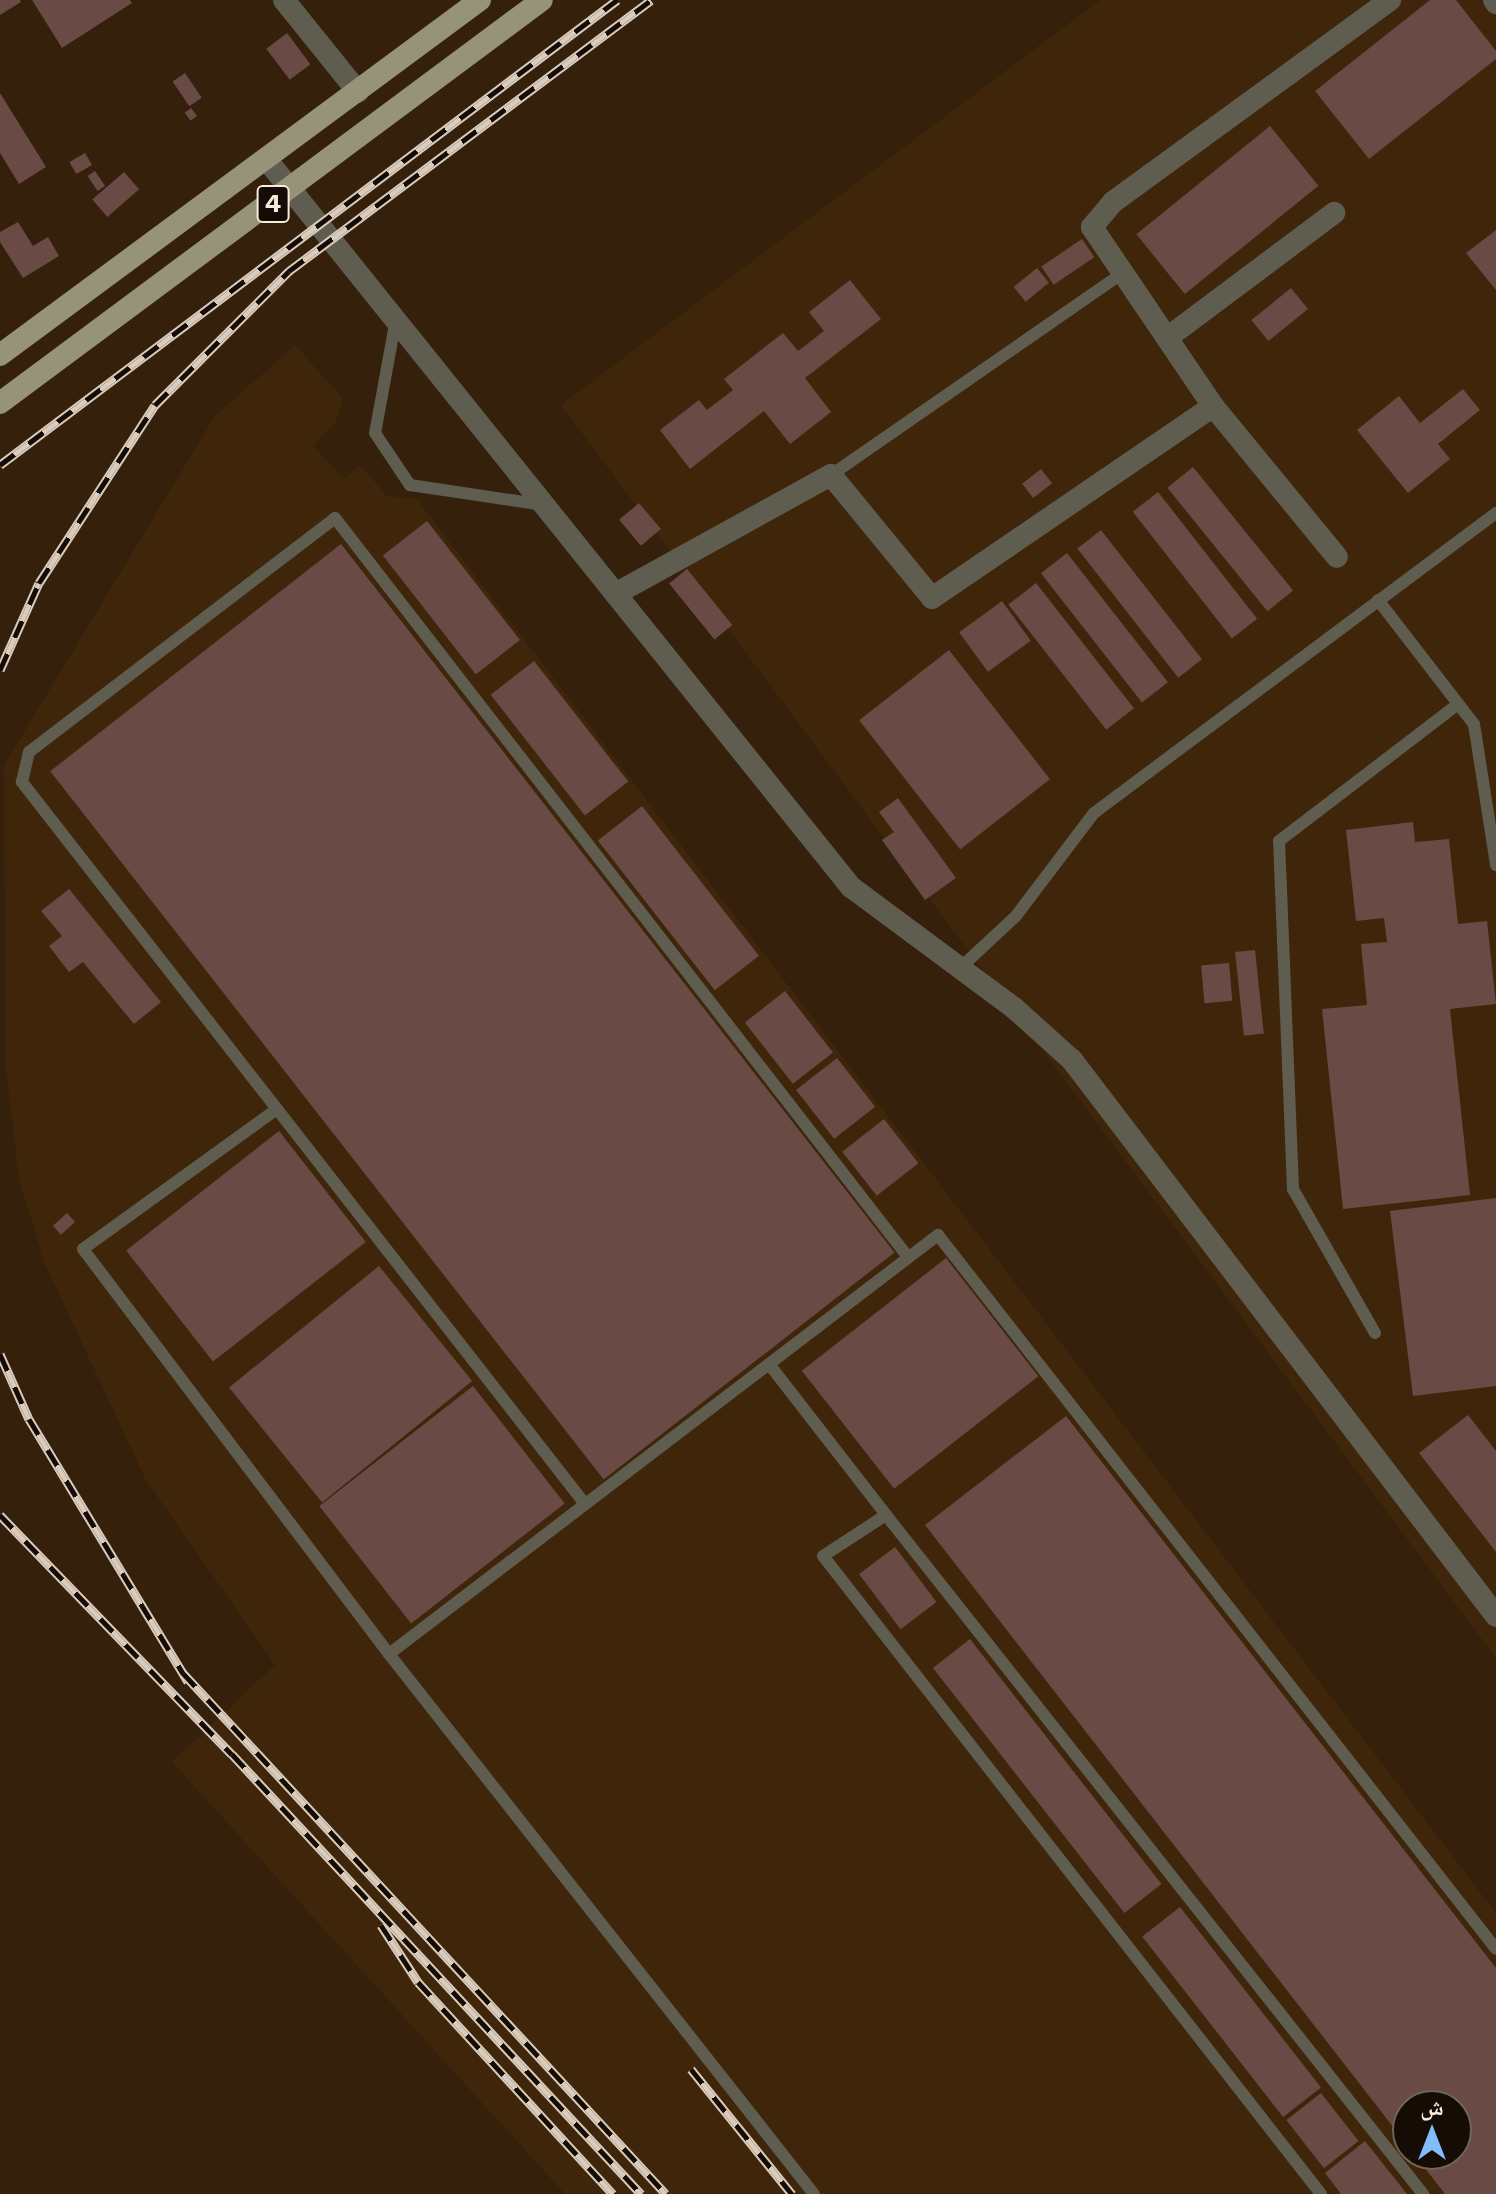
<!DOCTYPE html>
<html>
<head>
<meta charset="utf-8">
<style>
  body { margin:0 }
  #map { position:relative; width:1496px; height:2194px; overflow:hidden; background:#34200b; font-family:"Work Sans","Noto Naskh Arabic",sans-serif }
  div>[style] { position:absolute }
  .built>* { inset:0; background:#3f260a }
  .building>* { inset:0; background:#694a44; transform-origin:0 0 }
  .service>* { height:12px; margin:-6px; padding:0 6px; transform-origin:6px; border-radius:6px; background:#5e5d50 }
  .minor>* { height:22px; margin:-11px; padding:0 11px; transform-origin:11px; border-radius:11px; background:#5e5d50 }
  .tertiary>* { height:22px; margin:-11px; padding:0 11px; transform-origin:11px; border-radius:11px; background:#5e5d50 }
  .primary>* { height:22px; margin:-11px; padding:0 11px; transform-origin:11px; border-radius:11px; background:#979379 }
  .rail>* { height:9px; margin-top:-4.5px; transform-origin:0; background:repeating-linear-gradient(90deg,#150c05 0 18px,#daccbd 0 36px); box-sizing:border-box; border-block:2px solid #daccbd }
  span { translate:-50% -50%; white-space:nowrap; text-align:center; line-height:1.15; -webkit-text-stroke:7px #150c05; paint-order:stroke }
  .shield-label span { padding:2px 6px; background:#150c05; border:2px solid; border-radius:6px; -webkit-text-stroke-width:0 }
  .shield-label { font-size:26px; color:#f8ebde; font-weight:700 }
  .north { position:absolute; left:1392px; top:2090px; width:80px; height:80px; box-sizing:border-box; background:#150c05; border:2px solid #70655c; border-radius:50%; rotate:0deg; font-size:22px; font-weight:700; line-height:32px; text-align:center; color:#f8ebde }
  .north::after { content:''; display:block; margin:auto; width:28px; height:36px; background:#83bcfb; clip-path:polygon(50% 0,100% 100%,50% 72%,0 100%) }
</style>
</head>
<body>
<div id="map">
  <div class="built">
    <div style="clip-path:polygon(1100px 0,1496px 0,1496px 1658px,561px 405px)"></div>
    <div style="clip-path:polygon(evenodd,295px 345px,343px 399px,334px 425px,313px 445px,344px 479px,360px 465px,388px 497px,416px 498px,1496px 1913px,1496px 2194px,565px 2194px,172px 1762px,275px 1665px,146px 1480px,45px 1264px,19px 1179px,5px 1061px,4px 765px,215px 416px,295px 345px,1408px 2106px,1456px 2106px,1456px 2154px,1408px 2154px,1408px 2106px)"></div>
  </div>
  <div class="building">
    <div style="clip-path:polygon(0 0,20px 0,21px 2px,0 15px)"></div>
    <div style="clip-path:polygon(32px 0,130px 0,132px 3px,62px 48px)"></div>
    <div style="clip-path:polygon(1430px 0,1456px 0,1496px 51px,1496px 59px,1369px 159px,1315px 91px)"></div>
    <div style="left:287px;top:33px;width:39px;height:26px;rotate:53deg"></div>
    <div style="left:185px;top:73px;width:30px;height:15px;rotate:56deg"></div>
    <div style="clip-path:polygon(0 93px,46px 167px,19px 184px,0 153px)"></div>
    <div style="left:191px;top:108px;width:10px;height:8px;rotate:53deg"></div>
    <div style="left:1270px;top:126px;width:77px;height:172px;rotate:51deg"></div>
    <div style="left:85px;top:153px;width:14px;height:18px;rotate:60deg"></div>
    <div style="left:95px;top:171px;width:18px;height:9px;rotate:56deg"></div>
    <div style="left:124px;top:172px;width:23px;height:42px;rotate:49deg"></div>
    <div style="clip-path:polygon(18px 222px,33px 246px,48px 237px,59px 256px,23px 278px,0 242px,0 232px)"></div>
    <div style="clip-path:polygon(1496px 230px,1496px 290px,1466px 253px)"></div>
    <div style="left:1082px;top:239px;width:22px;height:49px;rotate:56deg"></div>
    <div style="left:1037px;top:268px;width:19px;height:30px;rotate:51deg"></div>
    <div style="clip-path:polygon(850px 280px,881px 319px,805px 378px,831px 412px,790px 444px,764px 411px,690px 469px,660px 430px,699px 400px,707px 410px,733px 390px,724px 379px,783px 333px,798px 351px,824px 331px,809px 312px)"></div>
    <div style="left:1291px;top:288px;width:27px;height:51px;rotate:51deg"></div>
    <div style="clip-path:polygon(1463px 389px,1480px 410px,1438px 444px,1450px 459px,1408px 493px,1357px 430px,1399px 396px,1420px 423px)"></div>
    <div style="left:1193px;top:467px;width:159px;height:33px;rotate:51deg"></div>
    <div style="left:1041px;top:469px;width:18px;height:24px;rotate:52deg"></div>
    <div style="left:1158px;top:492px;width:161px;height:32px;rotate:52deg"></div>
    <div style="left:639px;top:503px;width:34px;height:26px;rotate:50deg"></div>
    <div style="left:427px;top:521px;width:151px;height:56px;rotate:52deg"></div>
    <div style="left:1101px;top:530px;width:164px;height:30px;rotate:52deg"></div>
    <div style="left:341px;top:544px;width:899px;height:369px;rotate:52deg"></div>
    <div style="left:1067px;top:553px;width:164px;height:33px;rotate:52deg"></div>
    <div style="left:687px;top:569px;width:72px;height:23px;rotate:51deg"></div>
    <div style="left:1036px;top:583px;width:159px;height:35px;rotate:52deg"></div>
    <div style="left:1002px;top:601px;width:49px;height:53px;rotate:54deg"></div>
    <div style="left:949px;top:650px;width:164px;height:114px;rotate:52deg"></div>
    <div style="left:534px;top:661px;width:153px;height:55px;rotate:52deg"></div>
    <div style="clip-path:polygon(898px 798px,956px 878px,925px 900px,882px 840px,894px 832px,879px 812px)"></div>
    <div style="left:642px;top:806px;width:190px;height:56px;rotate:52deg"></div>
    <div style="clip-path:polygon(1413px 822px,1415px 842px,1449px 839px,1458px 924px,1487px 921px,1496px 1004px,1450px 1009px,1470px 1195px,1343px 1209px,1322px 1009px,1367px 1005px,1361px 944px,1387px 942px,1384px 918px,1356px 921px,1346px 830px)"></div>
    <div style="clip-path:polygon(69px 889px,161px 1002px,134px 1024px,83px 962px,69px 972px,49px 946px,62px 936px,41px 911px)"></div>
    <div style="left:1255px;top:950px;width:84px;height:20px;rotate:84deg"></div>
    <div style="left:1229px;top:963px;width:38px;height:28px;rotate:85deg"></div>
    <div style="left:785px;top:991px;width:78px;height:51px;rotate:52deg"></div>
    <div style="left:837px;top:1058px;width:62px;height:52px;rotate:52deg"></div>
    <div style="left:884px;top:1119px;width:56px;height:53px;rotate:52deg"></div>
    <div style="left:279px;top:1131px;width:141px;height:194px;rotate:52deg"></div>
    <div style="clip-path:polygon(1496px 1198px,1496px 1386px,1413px 1396px,1390px 1211px)"></div>
    <div style="left:67px;top:1213px;width:12px;height:19px;rotate:48deg"></div>
    <div style="left:946px;top:1258px;width:150px;height:183px;rotate:52deg"></div>
    <div style="left:379px;top:1266px;width:148px;height:193px;rotate:51deg"></div>
    <div style="left:473px;top:1386px;width:149px;height:195px;rotate:52deg"></div>
    <div style="clip-path:polygon(1468px 1415px,1496px 1451px,1496px 1552px,1419px 1453px)"></div>
    <div style="clip-path:polygon(1066px 1416px,1496px 1968px,1496px 2194px,1445px 2194px,1414px 2154px,1456px 2154px,1456px 2106px,1408px 2106px,1408px 2146px,925px 1525px)"></div>
    <div style="left:895px;top:1547px;width:69px;height:45px;rotate:53deg"></div>
    <div style="left:970px;top:1639px;width:311px;height:47px;rotate:52deg"></div>
    <div style="left:1180px;top:1907px;width:229px;height:48px;rotate:52deg"></div>
    <div style="left:1321px;top:2093px;width:61px;height:44px;rotate:52deg"></div>
    <div style="clip-path:polygon(1365px 2141px,1407px 2194px,1341px 2194px,1325px 2173px)"></div>
  </div>
  <div class="service">
    <div style="left:396px;top:319px;width:116px;rotate:100.4deg"></div>
    <div style="left:375px;top:433px;width:63px;rotate:56.1deg"></div>
    <div style="left:410px;top:485px;width:135px;rotate:8.5deg"></div>
    <div style="left:831px;top:475px;width:355px;rotate:-34.7deg"></div>
    <div style="left:1378px;top:600px;width:157px;rotate:52.3deg"></div>
    <div style="left:1474px;top:724px;width:143px;rotate:81.1deg"></div>
    <div style="left:959px;top:969px;width:78px;rotate:-42.9deg"></div>
    <div style="left:1016px;top:916px;width:129px;rotate:-52.9deg"></div>
    <div style="left:1094px;top:813px;width:502px;rotate:-36.73deg"></div>
    <div style="left:277px;top:1109px;width:239px;rotate:144.2deg"></div>
    <div style="left:83px;top:1249px;width:508px;rotate:52.93deg"></div>
    <div style="left:389px;top:1654px;width:687px;rotate:51.8deg"></div>
    <div style="left:1375px;top:1333px;width:166px;rotate:-119.7deg"></div>
    <div style="left:1293px;top:1189px;width:348px;rotate:-92.3deg"></div>
    <div style="left:1279px;top:841px;width:225px;rotate:-37.4deg"></div>
    <div style="left:769px;top:1364px;width:191px;rotate:52.2deg"></div>
    <div style="left:585px;top:1504px;width:916px;rotate:-127.95deg"></div>
    <div style="left:22px;top:782px;width:31px;rotate:-77deg"></div>
    <div style="left:29px;top:752px;width:385px;rotate:-37.4deg"></div>
    <div style="left:335px;top:518px;width:935px;rotate:52.21deg"></div>
    <div style="left:389px;top:1654px;width:691px;rotate:-37.35deg"></div>
    <div style="left:938px;top:1235px;width:906px;rotate:51.99deg"></div>
    <div style="left:1321px;top:2194px;width:809px;rotate:-127.97deg"></div>
    <div style="left:823px;top:1556px;width:75px;rotate:-33.1deg"></div>
    <div style="left:886px;top:1515px;width:866px;rotate:51.66deg"></div>
  </div>
  <div class="minor">
    <div style="left:284px;top:0;width:118px;rotate:51.2deg"></div>
    <div style="left:1494px;top:0;width:4px;rotate:56deg"></div>
    <div style="left:1167px;top:338px;width:209px;rotate:-36.8deg"></div>
    <div style="left:1213px;top:406px;width:216px;rotate:-124.1deg"></div>
    <div style="left:1092px;top:227px;width:33px;rotate:-50deg"></div>
    <div style="left:1113px;top:202px;width:343px;rotate:-36.1deg"></div>
    <div style="left:617px;top:593px;width:244px;rotate:-28.9deg"></div>
    <div style="left:831px;top:475px;width:159px;rotate:50.6deg"></div>
    <div style="left:932px;top:598px;width:340px;rotate:-34.3deg"></div>
    <div style="left:1213px;top:406px;width:195px;rotate:50.6deg"></div>
  </div>
  <div class="tertiary">
    <div style="left:267px;top:160px;width:933px;rotate:51.23deg"></div>
    <div style="left:851px;top:887px;width:203px;rotate:36.6deg"></div>
    <div style="left:1014px;top:1008px;width:78px;rotate:41.9deg"></div>
    <div style="left:1072px;top:1060px;width:699px;rotate:52.67deg"></div>
  </div>
  <div class="primary">
    <div style="left:0;top:355px;width:597px;rotate:-36.49deg"></div>
    <div style="left:0;top:403px;width:675px;rotate:-36.63deg"></div>
  </div>
  <div class="rail">
    <div style="left:0;top:465px;width:773px;rotate:-37deg"></div>
    <div style="left:0;top:670px;width:95px;rotate:-65.9deg"></div>
    <div style="left:39px;top:583px;width:212px;rotate:-56.9deg"></div>
    <div style="left:155px;top:405px;width:190px;rotate:-45deg"></div>
    <div style="left:289px;top:271px;width:452px;rotate:-36.8deg"></div>
    <div style="left:0;top:1354px;width:71px;rotate:66deg"></div>
    <div style="left:29px;top:1419px;width:307px;rotate:58.8deg"></div>
    <div style="left:0;top:1515px;width:333px;rotate:45.9deg"></div>
    <div style="left:232px;top:1754px;width:601px;rotate:47.09deg"></div>
    <div style="left:183px;top:1673px;width:710px;rotate:47.17deg"></div>
    <div style="left:381px;top:1925px;width:68px;rotate:57deg"></div>
    <div style="left:418px;top:1982px;width:288px;rotate:47.4deg"></div>
    <div style="left:691px;top:2069px;width:161px;rotate:51.1deg"></div>
  </div>
  <div class="shield-label">
    <span style="left:273px;top:204px">4</span>
  </div>
  <div class="north">ش</div>
</div>
</body>
</html>
